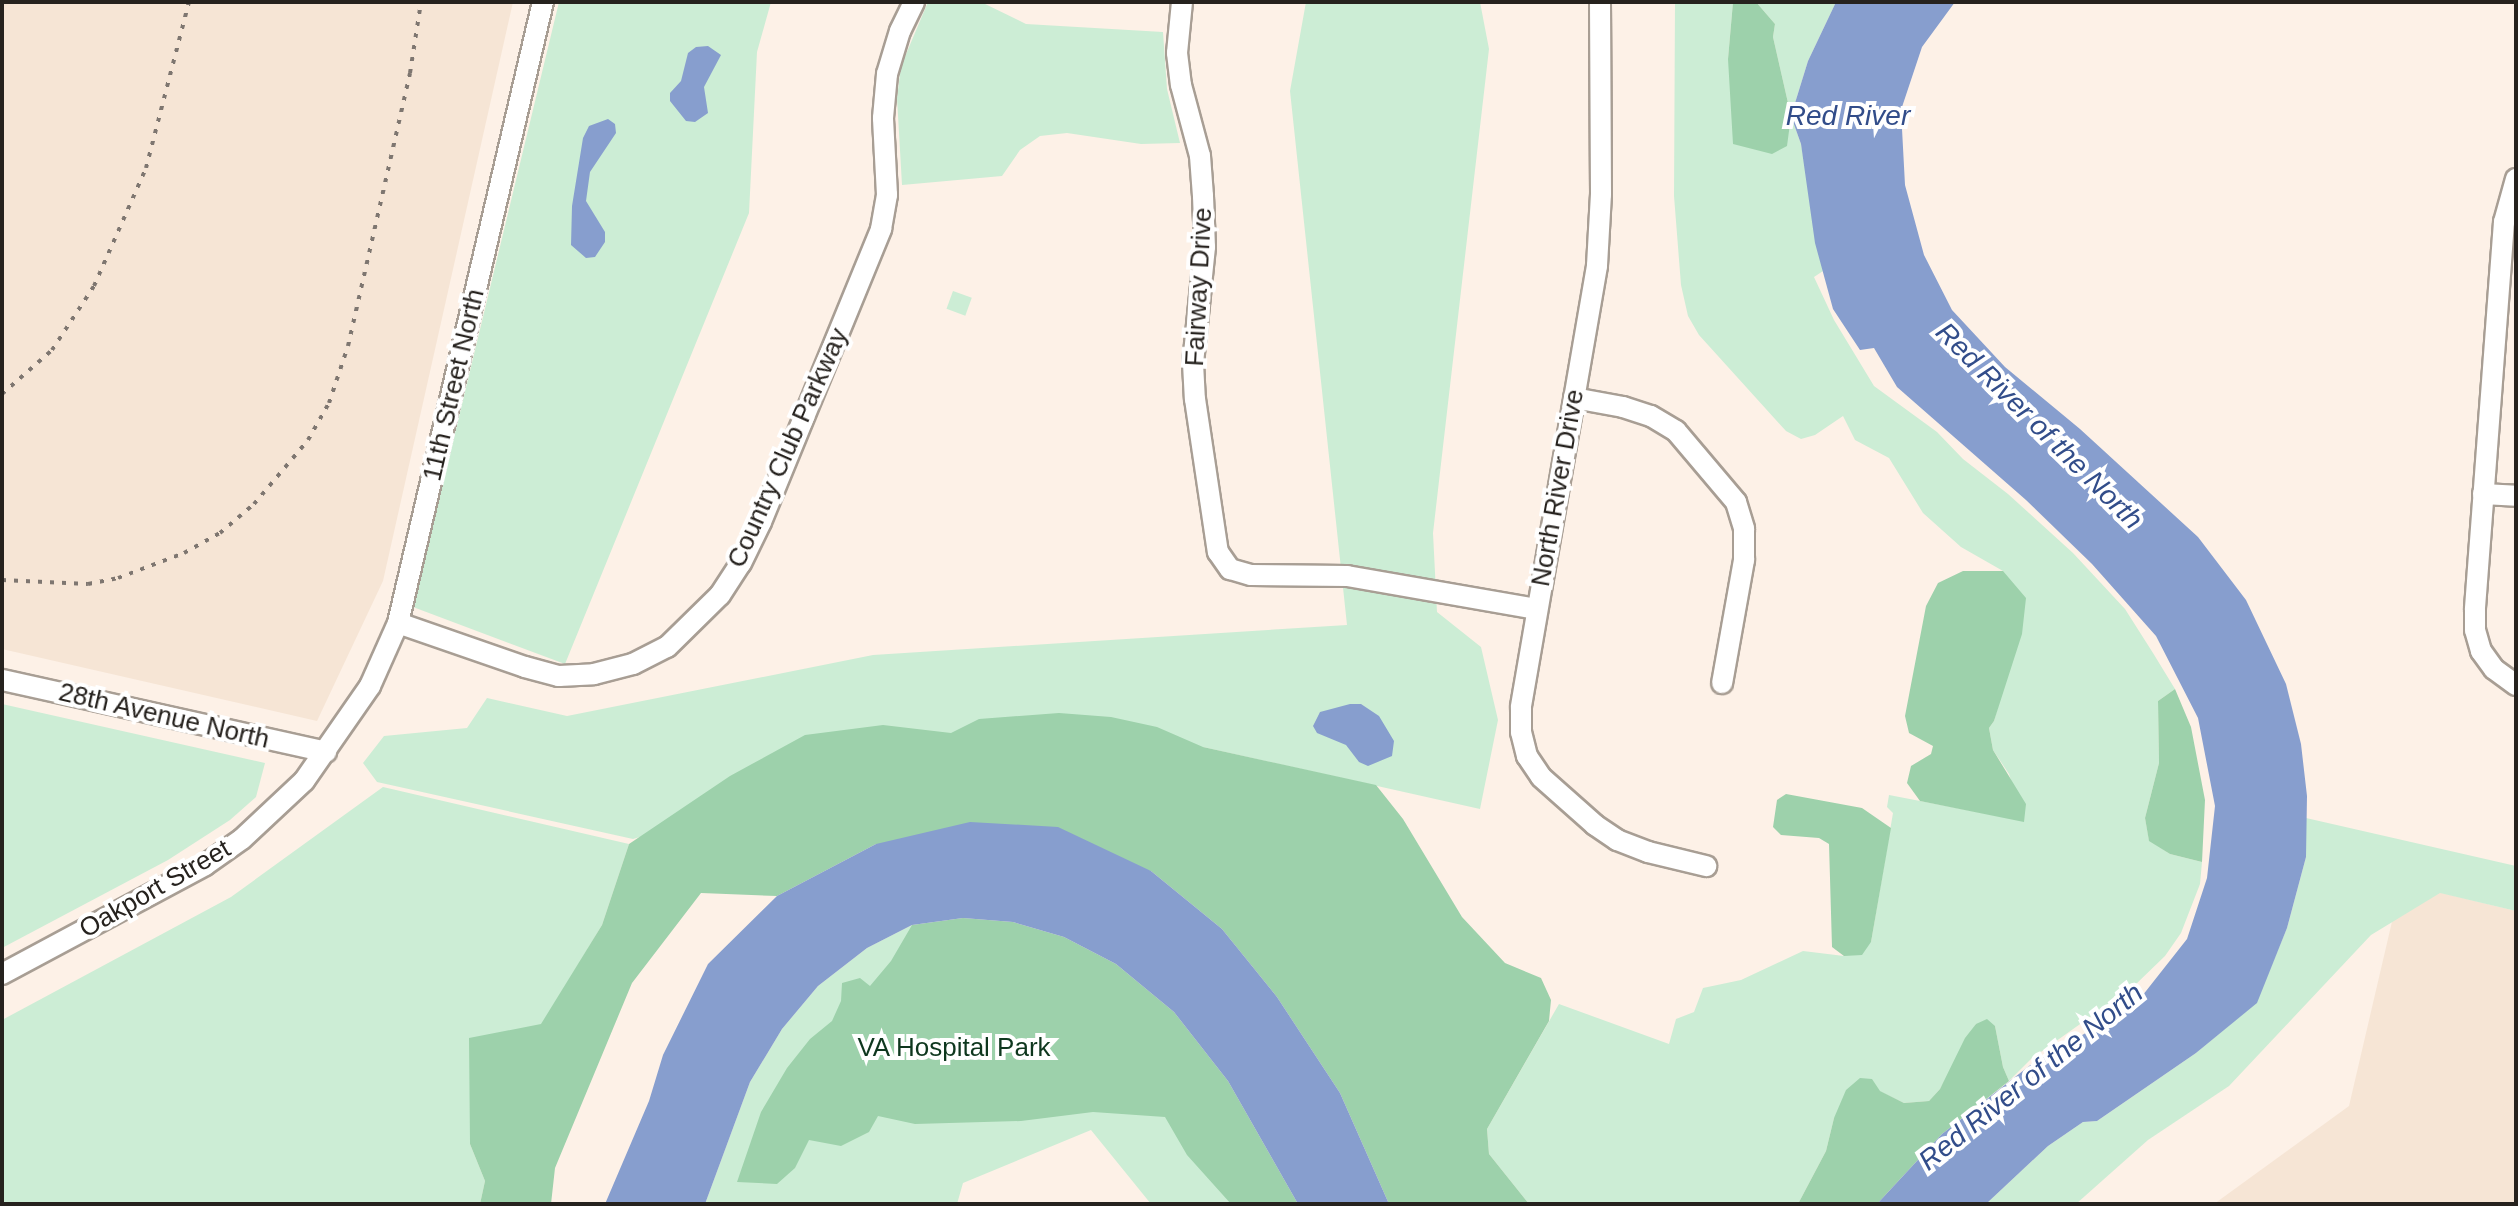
<!DOCTYPE html>
<html>
<head>
<meta charset="utf-8">
<style>
  body { margin:0 }
  #map { position:relative; width:2518px; height:1206px; overflow:hidden; background:#fdf1e7; font-family:Helvetica,sans-serif }
  div>[style] { position:absolute }
  .built>* { inset:0; background:#f6e5d5 }
  .green>* { inset:0; background:#ccedd5; transform-origin:0 0 }
  .forest>* { inset:0; background:#9dd1ab }
  .water>* { inset:0; background:#879ece }
  .roads { filter:drop-shadow(2px 0 #a89e94) drop-shadow(-2px 0 #a89e94) drop-shadow(0 2px #a89e94) drop-shadow(0 -2px #a89e94) }
  .minor>* { height:20px; margin:-10px; padding:0 10px; transform-origin:10px; border-radius:10px; background:#fff }
  .rail>* { height:4px; margin-top:-2px; transform-origin:0; background:repeating-linear-gradient(90deg,#7e7670 0 4px,transparent 0 12px) }
  span { translate:-50% -50%; white-space:nowrap; text-align:center; line-height:1.15; -webkit-text-stroke:8px #fff; paint-order:stroke }
  .street-label { font-size:26px; color:#26221e }
  .park-label { font-size:26px; color:#0e371e }
  .water-label { font-size:28px; color:#324d8a; font-style:italic }
  .frame { position:absolute; inset:0; border:4px solid #26221e; pointer-events:none }
</style>
</head>
<body>
<div id="map">
  <div class="built">
    <div style="clip-path:polygon(2px 2px,513px 2px,383px 581px,317px 721px,2px 649px)"></div>
    <div style="clip-path:polygon(2401px 883px,2516px 911px,2516px 1204px,2214px 1204px,2349px 1106px)"></div>
  </div>
  <div class="green">
    <div style="clip-path:polygon(559px 2px,771px 2px,757px 52px,749px 213px,565px 664px,413px 607px)"></div>
    <div style="clip-path:polygon(928px 2px,981px 2px,1026px 24px,1163px 32px,1167px 89px,1180px 143px,1141px 144px,1067px 133px,1040px 136px,1020px 150px,1002px 176px,902px 185px,897px 98px,901px 66px)"></div>
    <div style="clip-path:polygon(1306px 2px,1480px 2px,1489px 49px,1433px 533px,1437px 612px,1481px 647px,1498px 720px,1480px 809px,1203px 747px,967px 743px,633px 839px,377px 782px,363px 763px,384px 736px,467px 728px,487px 698px,567px 716px,873px 655px,1347px 625px,1290px 91px)"></div>
    <div style="clip-path:polygon(1675px 2px,1733px 2px,1728px 59px,1791px 116px,1773px 37px,1775px 24px,1756px 2px,1836px 2px,1808px 61px,1791px 116px,1801px 144px,1823px 271px,1814px 277px,1834px 320px,1874px 386px,1937px 432px,1963px 459px,2008px 494px,2073px 553px,2125px 609px,2153px 653px,2175px 689px,2158px 701px,2159px 763px,2145px 818px,2149px 840px,2170px 854px,2202px 862px,2200px 884px,2181px 933px,2165px 956px,2135px 985px,2031px 1059px,2009px 1081px,2003px 1067px,1995px 1026px,1976px 1024px,1940px 1089px,1929px 1101px,1904px 1103px,1879px 1091px,1834px 1118px,1826px 1151px,1798px 1204px,1529px 1204px,1489px 1154px,1487px 1129px,1559px 1004px,1669px 1044px,1676px 1019px,1694px 1012px,1703px 988px,1741px 980px,1803px 951px,1844px 956px,1871px 942px,1893px 813px,1887px 807px,1889px 795px,2024px 821px,2009px 774px,1993px 750px,1989px 728px,1994px 721px,2006px 678px,2003px 571px,1961px 547px,1923px 513px,1889px 458px,1855px 440px,1843px 416px,1815px 435px,1801px 439px,1786px 431px,1699px 335px,1688px 316px,1681px 285px,1674px 196px)"></div>
    <div style="left:953px;top:291px;width:20px;height:19px;rotate:20deg"></div>
    <div style="clip-path:polygon(2px 704px,265px 763px,256px 797px,230px 820px,168px 860px,2px 948px)"></div>
    <div style="clip-path:polygon(383px 787px,629px 844px,602px 925px,470px 1144px,485px 1181px,480px 1204px,2px 1204px,2px 1020px,231px 897px)"></div>
    <div style="clip-path:polygon(2306px 818px,2516px 866px,2516px 911px,2440px 893px,2371px 935px,2229px 1086px,2148px 1140px,2076px 1204px,1986px 1204px,2048px 1146px,2083px 1122px,2097px 1121px,2196px 1053px,2256px 1003px,2287px 928px,2306px 857px)"></div>
    <div style="clip-path:polygon(912px 925px,1298px 1204px,1151px 1204px,1091px 1130px,963px 1183px,957px 1204px,705px 1204px,750px 1082px,782px 1029px,818px 986px,867px 948px)"></div>
  </div>
  <div class="forest">
    <div style="clip-path:polygon(1733px 2px,1756px 2px,1775px 24px,1773px 37px,1791px 116px,1787px 146px,1772px 154px,1733px 144px,1728px 59px)"></div>
    <div style="clip-path:polygon(1963px 571px,2003px 571px,2026px 598px,2022px 634px,1994px 721px,1989px 728px,1993px 750px,2026px 804px,2024px 822px,1920px 801px,1907px 783px,1911px 766px,1931px 754px,1933px 746px,1909px 733px,1905px 716px,1926px 606px,1938px 583px)"></div>
    <div style="clip-path:polygon(2175px 689px,2191px 727px,2205px 800px,2202px 862px,2170px 854px,2149px 841px,2145px 818px,2159px 763px,2158px 701px)"></div>
    <div style="clip-path:polygon(1059px 713px,1111px 717px,1157px 727px,1203px 747px,1376px 785px,1403px 819px,1462px 917px,1505px 963px,1541px 978px,1551px 1000px,1549px 1021px,1487px 1129px,1489px 1154px,1529px 1204px,1389px 1204px,1340px 1093px,1277px 997px,1222px 929px,1151px 871px,876px 844px,777px 896px,701px 893px,632px 983px,555px 1168px,551px 1204px,480px 1204px,485px 1181px,470px 1144px,469px 1038px,541px 1024px,602px 925px,629px 844px,730px 776px,805px 735px,883px 725px,951px 733px,979px 719px)"></div>
    <div style="clip-path:polygon(1786px 794px,1862px 808px,1891px 828px,1871px 942px,1862px 955px,1844px 956px,1832px 947px,1829px 844px,1819px 838px,1781px 835px,1773px 827px,1777px 800px)"></div>
    <div style="clip-path:polygon(963px 918px,1013px 922px,1064px 937px,1116px 964px,1174px 1012px,1228px 1081px,1298px 1204px,1231px 1204px,1187px 1155px,1165px 1117px,1093px 1112px,1021px 1121px,915px 1124px,878px 1116px,869px 1132px,841px 1146px,809px 1140px,795px 1168px,777px 1184px,737px 1182px,761px 1112px,787px 1068px,810px 1039px,832px 1021px,841px 1001px,842px 983px,860px 978px,870px 986px,891px 961px,912px 925px)"></div>
    <div style="clip-path:polygon(1987px 1019px,1995px 1026px,2003px 1067px,2009px 1081px,1942px 1134px,1877px 1204px,1798px 1204px,1826px 1151px,1834px 1118px,1846px 1090px,1860px 1078px,1872px 1079px,1880px 1091px,1904px 1103px,1929px 1101px,1940px 1089px,1965px 1038px,1976px 1024px)"></div>
  </div>
  <div class="water">
    <div style="clip-path:polygon(1836px 2px,1955px 2px,1922px 47px,1901px 110px,1905px 185px,1924px 255px,1952px 310px,2005px 367px,2080px 429px,2198px 537px,2246px 600px,2286px 684px,2301px 744px,2307px 796px,2306px 857px,2287px 928px,2257px 1003px,2196px 1053px,2097px 1121px,2083px 1122px,2048px 1146px,1986px 1204px,1877px 1204px,1942px 1134px,2033px 1063px,2135px 1005px,2187px 939px,2207px 878px,2215px 806px,2198px 718px,2156px 636px,2092px 564px,2026px 500px,1897px 387px,1874px 348px,1860px 350px,1833px 309px,1815px 243px,1801px 144px,1791px 116px,1808px 61px)"></div>
    <div style="clip-path:polygon(708px 46px,721px 55px,704px 87px,708px 113px,695px 122px,686px 121px,670px 101px,670px 93px,681px 81px,688px 53px,696px 47px)"></div>
    <div style="clip-path:polygon(608px 119px,615px 124px,616px 133px,590px 172px,586px 201px,605px 232px,605px 242px,595px 257px,586px 258px,571px 245px,572px 206px,583px 138px,589px 126px)"></div>
    <div style="clip-path:polygon(1350px 704px,1361px 704px,1379px 716px,1394px 741px,1392px 756px,1368px 766px,1359px 762px,1346px 745px,1317px 733px,1313px 726px,1320px 712px)"></div>
    <div style="clip-path:polygon(970px 822px,1058px 827px,1151px 871px,1222px 929px,1277px 997px,1340px 1093px,1389px 1204px,1298px 1204px,1228px 1081px,1174px 1012px,1116px 964px,1064px 937px,1013px 922px,963px 918px,912px 925px,867px 948px,818px 986px,782px 1029px,750px 1082px,705px 1204px,605px 1204px,649px 1101px,663px 1055px,708px 964px,777px 896px,876px 844px)"></div>
  </div>
  <div class="roads">
    <div class="minor">
      <div style="left:1182px;top:2px;width:51px;rotate:95.6deg"></div>
      <div style="left:1177px;top:53px;width:32px;rotate:83deg"></div>
      <div style="left:1181px;top:85px;width:73px;rotate:75deg"></div>
      <div style="left:1200px;top:156px;width:40px;rotate:85.7deg"></div>
      <div style="left:1203px;top:196px;width:51px;rotate:87.8deg"></div>
      <div style="left:1205px;top:247px;width:117px;rotate:95.9deg"></div>
      <div style="left:1193px;top:363px;width:36px;rotate:87deg"></div>
      <div style="left:1195px;top:399px;width:155px;rotate:81.5deg"></div>
      <div style="left:1218px;top:552px;width:21px;rotate:55deg"></div>
      <div style="left:1230px;top:569px;width:22px;rotate:16deg"></div>
      <div style="left:1251px;top:575px;width:96px;rotate:0.6deg"></div>
      <div style="left:1347px;top:576px;width:193px;rotate:9.9deg"></div>
      <div style="left:1600px;top:2px;width:192px;rotate:89.7deg"></div>
      <div style="left:1601px;top:194px;width:72px;rotate:93.2deg"></div>
      <div style="left:1597px;top:266px;width:448px;rotate:99.8deg"></div>
      <div style="left:1521px;top:708px;width:24px;rotate:90deg"></div>
      <div style="left:1521px;top:732px;width:25px;rotate:76deg"></div>
      <div style="left:1527px;top:756px;width:25px;rotate:56deg"></div>
      <div style="left:1541px;top:777px;width:72px;rotate:41.6deg"></div>
      <div style="left:1595px;top:825px;width:27px;rotate:34deg"></div>
      <div style="left:1617px;top:840px;width:33px;rotate:21deg"></div>
      <div style="left:1648px;top:852px;width:60px;rotate:13.6deg"></div>
      <div style="left:2516px;top:179px;width:45px;rotate:105.6deg"></div>
      <div style="left:2504px;top:222px;width:389px;rotate:94.3deg"></div>
      <div style="left:2475px;top:610px;width:20px;rotate:90deg"></div>
      <div style="left:2475px;top:630px;width:22px;rotate:74deg"></div>
      <div style="left:2481px;top:651px;width:22px;rotate:54deg"></div>
      <div style="left:2494px;top:669px;width:27px;rotate:36deg"></div>
      <div style="left:1574px;top:398px;width:50px;rotate:10.4deg"></div>
      <div style="left:1623px;top:407px;width:29px;rotate:18deg"></div>
      <div style="left:1651px;top:416px;width:29px;rotate:31deg"></div>
      <div style="left:1676px;top:431px;width:93px;rotate:49.8deg"></div>
      <div style="left:1736px;top:502px;width:28px;rotate:73deg"></div>
      <div style="left:1744px;top:529px;width:31px;rotate:90deg"></div>
      <div style="left:1744px;top:560px;width:125px;rotate:100.1deg"></div>
      <div style="left:2483px;top:494px;width:33px;rotate:3deg"></div>
      <div style="left:398px;top:623px;width:134px;rotate:19.1deg"></div>
      <div style="left:525px;top:667px;width:35px;rotate:15deg"></div>
      <div style="left:559px;top:676px;width:35px;rotate:-3deg"></div>
      <div style="left:594px;top:674px;width:40px;rotate:-14.4deg"></div>
      <div style="left:633px;top:664px;width:38px;rotate:-27deg"></div>
      <div style="left:667px;top:647px;width:74px;rotate:-44.5deg"></div>
      <div style="left:720px;top:595px;width:38px;rotate:-57deg"></div>
      <div style="left:741px;top:563px;width:46px;rotate:-64deg"></div>
      <div style="left:761px;top:522px;width:317px;rotate:-67.7deg"></div>
      <div style="left:881px;top:229px;width:35px;rotate:-80deg"></div>
      <div style="left:887px;top:195px;width:77px;rotate:-93deg"></div>
      <div style="left:883px;top:118px;width:44px;rotate:-84.8deg"></div>
      <div style="left:887px;top:74px;width:45px;rotate:-73.2deg"></div>
      <div style="left:900px;top:31px;width:32px;rotate:-64deg"></div>
      <div style="left:2px;top:680px;width:332px;rotate:12.5deg"></div>
      <div style="left:2px;top:974px;width:230px;rotate:-28.2deg"></div>
      <div style="left:205px;top:865px;width:45px;rotate:-35.1deg"></div>
      <div style="left:242px;top:839px;width:85px;rotate:-43.1deg"></div>
      <div style="left:304px;top:781px;width:116px;rotate:-55.2deg"></div>
      <div style="left:370px;top:686px;width:69px;rotate:-66deg"></div>
      <div style="left:398px;top:623px;width:638px;rotate:-76.86deg"></div>
    </div>
  </div>
  <div class="rail">
    <div style="left:2px;top:394px;width:67px;rotate:-41.3deg"></div>
    <div style="left:52px;top:350px;width:77px;rotate:-56.7deg"></div>
    <div style="left:94px;top:286px;width:129px;rotate:-66.2deg"></div>
    <div style="left:146px;top:168px;width:171px;rotate:-75.5deg"></div>
    <div style="left:2px;top:580px;width:86px;rotate:2.7deg"></div>
    <div style="left:88px;top:584px;width:31px;rotate:-11deg"></div>
    <div style="left:118px;top:578px;width:71px;rotate:-20.7deg"></div>
    <div style="left:184px;top:553px;width:41px;rotate:-29.1deg"></div>
    <div style="left:220px;top:533px;width:45px;rotate:-40.5deg"></div>
    <div style="left:254px;top:504px;width:84px;rotate:-49.8deg"></div>
    <div style="left:308px;top:440px;width:43px;rotate:-60.4deg"></div>
    <div style="left:329px;top:403px;width:60px;rotate:-71.6deg"></div>
    <div style="left:348px;top:346px;width:280px;rotate:-77.2deg"></div>
    <div style="left:410px;top:73px;width:72px;rotate:-81.2deg"></div>
  </div>
  <div class="street-label">
    <span style="left:1199px;top:287px;rotate:-87deg">Fairway Drive</span>
    <span style="left:454px;top:385px;rotate:-77deg">11th Street North</span>
    <span style="left:788px;top:448px;rotate:-66deg">Country Club Parkway</span>
    <span style="left:1558px;top:488px;rotate:-80deg">North River Drive</span>
    <span style="left:164px;top:716px;rotate:13deg">28th Avenue North</span>
    <span style="left:155px;top:889px;rotate:-30deg">Oakport Street</span>
  </div>
  <div class="park-label">
    <span style="left:954px;top:1048px">VA Hospital Park</span>
  </div>
  <div class="water-label">
    <span style="left:1848px;top:116px">Red River</span>
    <span style="left:2039px;top:426px;rotate:45deg">Red River of the North</span>
    <span style="left:2031px;top:1077px;rotate:-39deg">Red River of the North</span>
  </div>
  <div class="frame"></div>
</div>
</body>
</html>
